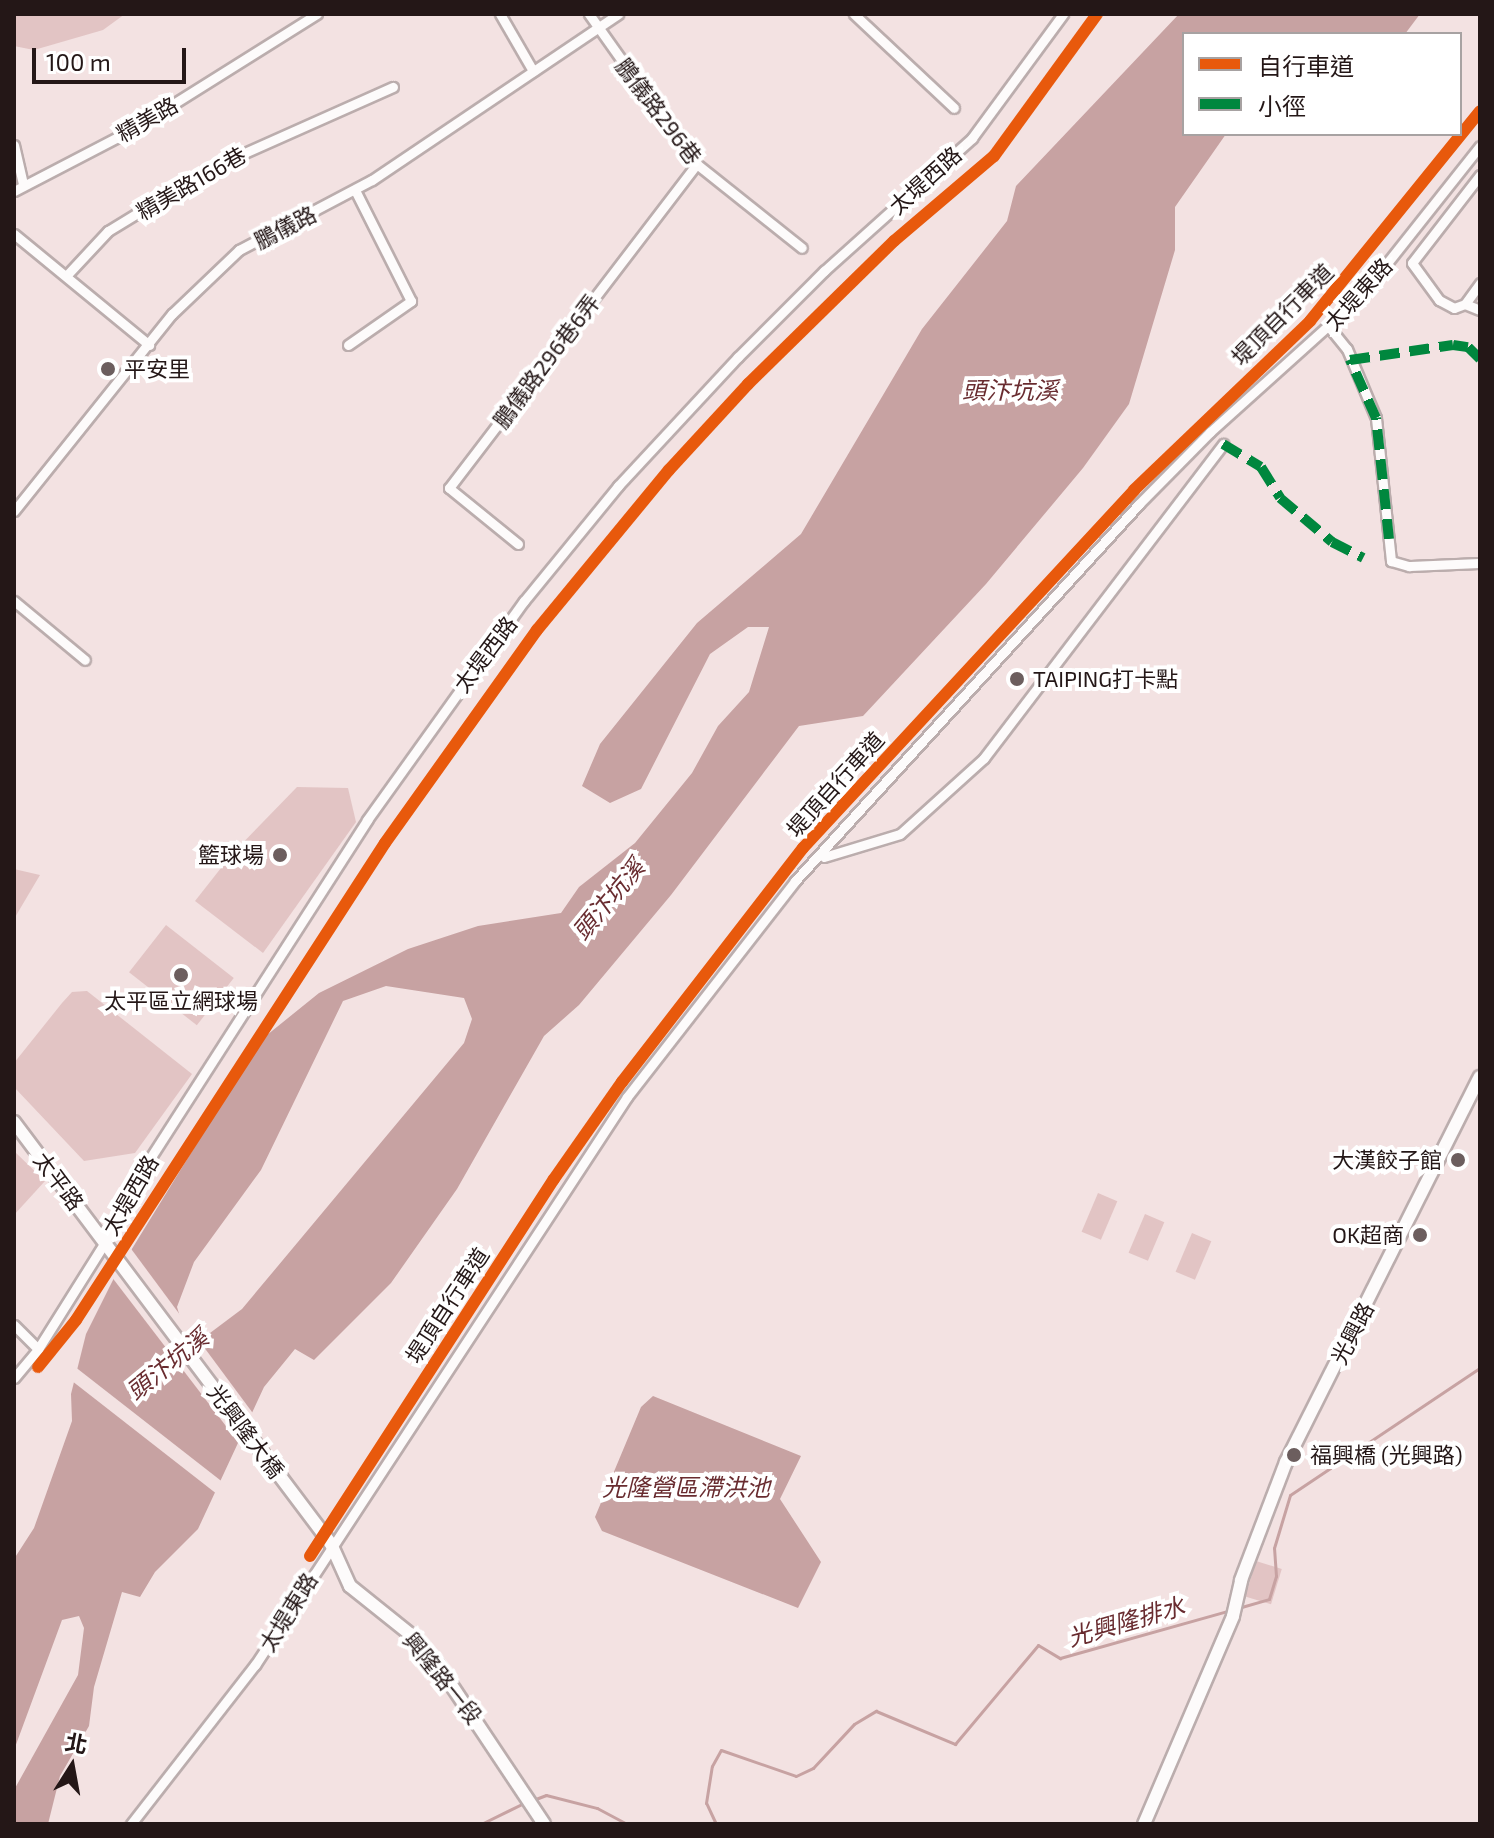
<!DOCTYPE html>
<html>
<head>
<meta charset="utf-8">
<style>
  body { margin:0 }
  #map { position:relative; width:1494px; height:1838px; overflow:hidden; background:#f3e2e2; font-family:"Exo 2","Noto Sans TC",sans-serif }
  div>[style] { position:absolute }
  .green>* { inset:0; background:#e2c4c4; transform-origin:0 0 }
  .water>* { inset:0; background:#c7a2a2 }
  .pier>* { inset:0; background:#f3e2e2; transform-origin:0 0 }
  .stream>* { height:3px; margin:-1.5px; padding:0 1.5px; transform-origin:1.5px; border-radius:1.5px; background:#c7a2a2 }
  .roads { filter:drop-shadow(2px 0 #bbadad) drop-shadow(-2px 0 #bbadad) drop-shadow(0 2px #bbadad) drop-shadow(0 -2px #bbadad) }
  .street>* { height:9px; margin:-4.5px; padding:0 4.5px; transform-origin:4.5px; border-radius:4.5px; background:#fdfbfb }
  .secondary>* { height:12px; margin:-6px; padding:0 6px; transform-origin:6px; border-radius:6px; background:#fdfbfb }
  .quiet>* { height:10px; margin-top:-5px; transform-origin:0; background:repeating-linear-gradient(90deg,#00873e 0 20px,transparent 0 30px) }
  .cycleway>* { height:12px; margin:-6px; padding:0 6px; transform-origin:6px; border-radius:6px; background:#e8590c }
  .dots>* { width:22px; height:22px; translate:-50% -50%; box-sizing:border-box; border:4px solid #fff; border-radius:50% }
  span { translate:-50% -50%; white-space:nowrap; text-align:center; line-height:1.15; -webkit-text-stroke:8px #fff; paint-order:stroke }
  .street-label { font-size:22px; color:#241717 }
  .poi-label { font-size:22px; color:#241717 }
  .left { translate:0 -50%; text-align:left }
  .right { translate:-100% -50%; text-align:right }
  .water-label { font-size:24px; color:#692c30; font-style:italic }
  .frame { position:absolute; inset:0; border:16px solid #241717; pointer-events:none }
  .legend { position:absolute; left:1182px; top:32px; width:280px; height:104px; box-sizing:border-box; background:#fff; border:2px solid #a7a2a2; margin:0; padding:10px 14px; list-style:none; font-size:24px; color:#241717 }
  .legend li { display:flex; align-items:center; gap:16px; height:40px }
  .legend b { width:40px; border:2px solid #a7a2a2 }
  .north { position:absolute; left:32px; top:1726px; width:80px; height:80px; -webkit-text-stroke:6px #fff; paint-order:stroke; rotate:11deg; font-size:22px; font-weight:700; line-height:32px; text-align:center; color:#241717 }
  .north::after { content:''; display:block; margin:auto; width:28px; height:36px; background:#241717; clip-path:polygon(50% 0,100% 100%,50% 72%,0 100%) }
  .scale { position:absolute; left:32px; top:48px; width:154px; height:36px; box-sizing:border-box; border:4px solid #241717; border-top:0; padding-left:10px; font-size:24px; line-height:28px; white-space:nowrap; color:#241717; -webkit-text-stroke:6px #fff; paint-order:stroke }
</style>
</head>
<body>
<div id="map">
  <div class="green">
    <div style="clip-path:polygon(14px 14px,125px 14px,103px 30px,34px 50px,14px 46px)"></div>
    <div style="clip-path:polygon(297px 787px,348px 788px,356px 822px,263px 953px,195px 901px,232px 854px)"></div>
    <div style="clip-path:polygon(14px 869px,40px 875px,14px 919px)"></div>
    <div style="left:166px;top:925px;width:86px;height:60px;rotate:38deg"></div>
    <div style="clip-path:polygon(87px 991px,192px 1074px,135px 1153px,84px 1161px,14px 1087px,14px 1063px,62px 1003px,72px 992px)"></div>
    <div style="clip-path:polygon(14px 1151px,45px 1181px,14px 1215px)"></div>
    <div style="left:1098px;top:1193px;width:21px;height:42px;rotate:23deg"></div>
    <div style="left:1145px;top:1214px;width:21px;height:42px;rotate:23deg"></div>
    <div style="left:1192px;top:1233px;width:21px;height:42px;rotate:23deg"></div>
    <div style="left:1256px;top:1561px;width:27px;height:37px;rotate:17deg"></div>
  </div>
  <div class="water">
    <div style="clip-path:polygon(evenodd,1179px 14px,1420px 14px,1405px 34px,1184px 34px,1184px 134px,1226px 134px,1175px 207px,1175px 250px,1129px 404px,1083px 468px,986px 584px,863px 716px,799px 726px,671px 895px,579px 1005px,544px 1036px,457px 1189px,391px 1283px,314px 1360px,295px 1349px,264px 1387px,198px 1529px,155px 1572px,140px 1597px,122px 1592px,94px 1687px,89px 1726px,60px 1776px,48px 1824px,14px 1824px,14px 1790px,78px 1675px,84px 1628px,79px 1616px,62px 1620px,14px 1750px,14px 1559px,34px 1528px,72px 1421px,71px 1394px,86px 1334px,114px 1278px,215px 1114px,267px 1035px,319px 993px,408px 949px,478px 926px,561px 913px,579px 887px,635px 843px,692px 773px,718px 726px,749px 692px,769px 627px,748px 627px,710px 654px,641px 789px,610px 803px,582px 786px,600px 744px,697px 623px,801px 534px,922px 329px,1007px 221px,1016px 186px,1179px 14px,386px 986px,464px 998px,472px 1019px,464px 1043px,242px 1309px,210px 1333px,183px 1327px,177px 1307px,194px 1262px,261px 1170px,343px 1001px,386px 986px)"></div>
    <div style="clip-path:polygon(653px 1396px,801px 1456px,780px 1499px,821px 1562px,798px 1608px,602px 1531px,595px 1517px,641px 1407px)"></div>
  </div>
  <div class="pier">
    <div style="clip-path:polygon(129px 1246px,255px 1416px,242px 1447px,111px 1276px)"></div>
    <div style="left:74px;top:1366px;width:191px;height:13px;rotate:38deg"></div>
  </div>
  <div class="stream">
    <div style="left:1238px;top:1608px;width:32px;rotate:-16deg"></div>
    <div style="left:1269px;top:1599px;width:24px;rotate:-73deg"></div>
    <div style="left:1276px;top:1576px;width:28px;rotate:-94deg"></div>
    <div style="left:1274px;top:1548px;width:55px;rotate:-73.2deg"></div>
    <div style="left:1290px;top:1495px;width:229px;rotate:-33.8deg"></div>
    <div style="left:533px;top:1800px;width:14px;rotate:-21deg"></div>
    <div style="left:546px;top:1795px;width:53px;rotate:14.3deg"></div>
    <div style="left:597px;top:1808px;width:34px;rotate:28deg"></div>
    <div style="left:481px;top:1824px;width:50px;rotate:-26.1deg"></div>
    <div style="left:716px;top:1824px;width:23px;rotate:-115deg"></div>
    <div style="left:706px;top:1803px;width:37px;rotate:-81deg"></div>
    <div style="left:712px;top:1766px;width:18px;rotate:-61deg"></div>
    <div style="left:721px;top:1750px;width:79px;rotate:19.1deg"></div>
    <div style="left:796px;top:1776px;width:19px;rotate:-25deg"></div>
    <div style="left:813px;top:1768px;width:60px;rotate:-47deg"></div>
    <div style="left:854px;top:1724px;width:26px;rotate:-31deg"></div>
    <div style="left:876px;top:1711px;width:86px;rotate:22.7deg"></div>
    <div style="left:955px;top:1744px;width:129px;rotate:-50deg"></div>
    <div style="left:1038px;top:1645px;width:26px;rotate:31deg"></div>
    <div style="left:1060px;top:1658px;width:178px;rotate:-15.7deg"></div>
  </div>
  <div class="roads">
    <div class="street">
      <div style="left:500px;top:14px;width:66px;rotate:59.9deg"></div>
      <div style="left:589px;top:14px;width:180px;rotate:54.7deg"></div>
      <div style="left:693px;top:161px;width:139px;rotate:38.6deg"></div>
      <div style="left:854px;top:14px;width:137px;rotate:43.2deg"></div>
      <div style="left:14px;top:145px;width:40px;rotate:77deg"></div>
      <div style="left:1480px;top:175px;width:111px;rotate:127.7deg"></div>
      <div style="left:1412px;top:263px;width:46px;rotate:53.9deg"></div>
      <div style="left:1439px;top:300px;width:17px;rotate:28deg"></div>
      <div style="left:1454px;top:308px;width:12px;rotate:-20deg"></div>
      <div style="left:1465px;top:304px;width:16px;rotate:22deg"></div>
      <div style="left:14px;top:191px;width:136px;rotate:-27.5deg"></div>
      <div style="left:135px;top:128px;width:215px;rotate:-32.1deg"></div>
      <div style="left:14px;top:234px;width:175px;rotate:39.4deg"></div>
      <div style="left:66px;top:276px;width:62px;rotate:-47deg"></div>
      <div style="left:108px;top:231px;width:123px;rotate:-31.4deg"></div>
      <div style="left:213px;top:167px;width:197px;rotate:-24deg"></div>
      <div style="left:1465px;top:304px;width:26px;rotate:-54deg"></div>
      <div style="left:1329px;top:327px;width:28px;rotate:51deg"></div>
      <div style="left:1347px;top:349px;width:75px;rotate:67.2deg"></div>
      <div style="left:1376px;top:418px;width:144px;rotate:84deg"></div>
      <div style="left:1391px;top:561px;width:19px;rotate:16deg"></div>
      <div style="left:1409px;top:566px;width:71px;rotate:-2.4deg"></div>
      <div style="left:348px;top:345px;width:77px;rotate:-34.9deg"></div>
      <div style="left:411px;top:301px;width:124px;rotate:-116.8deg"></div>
      <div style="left:14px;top:511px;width:253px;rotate:-51.3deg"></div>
      <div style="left:172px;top:314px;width:93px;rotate:-43.7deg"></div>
      <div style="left:239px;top:250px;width:150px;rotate:-27.8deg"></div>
      <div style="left:372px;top:180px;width:297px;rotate:-34deg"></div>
      <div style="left:518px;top:544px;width:89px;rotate:-140.9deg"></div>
      <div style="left:449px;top:488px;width:408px;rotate:-52.6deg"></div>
      <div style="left:14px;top:601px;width:92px;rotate:39.7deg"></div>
      <div style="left:824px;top:857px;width:79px;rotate:-16.8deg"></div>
      <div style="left:900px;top:834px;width:113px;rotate:-42.1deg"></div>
      <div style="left:984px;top:758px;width:395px;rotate:-52.7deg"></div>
      <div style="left:14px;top:1325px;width:34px;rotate:45deg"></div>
      <div style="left:14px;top:1378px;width:38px;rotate:-50deg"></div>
      <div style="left:38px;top:1349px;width:186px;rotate:-57.9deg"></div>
      <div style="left:137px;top:1191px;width:33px;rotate:-69deg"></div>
      <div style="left:149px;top:1160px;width:404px;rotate:-57.3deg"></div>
      <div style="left:367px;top:820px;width:269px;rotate:-54.4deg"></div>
      <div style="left:524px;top:601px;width:149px;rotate:-50.7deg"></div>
      <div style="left:618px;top:486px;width:176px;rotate:-47.1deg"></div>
      <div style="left:738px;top:357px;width:122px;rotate:-45deg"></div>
      <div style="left:824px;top:271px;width:199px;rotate:-41.9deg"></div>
      <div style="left:972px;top:138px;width:154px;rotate:-53.7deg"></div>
      <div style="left:131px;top:1824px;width:202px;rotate:-52.1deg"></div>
      <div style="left:255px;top:1665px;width:679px;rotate:-56.78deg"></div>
      <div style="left:627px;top:1097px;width:274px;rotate:-52.1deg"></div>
      <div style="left:795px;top:881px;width:510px;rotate:-47.62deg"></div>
      <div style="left:1139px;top:504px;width:101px;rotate:-45.4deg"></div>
      <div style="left:1210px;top:432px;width:203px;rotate:-42deg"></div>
      <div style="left:1361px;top:296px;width:191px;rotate:-51.6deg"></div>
    </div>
    <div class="secondary">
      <div style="left:14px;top:1122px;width:528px;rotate:53.09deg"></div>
      <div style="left:331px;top:1544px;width:46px;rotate:65.7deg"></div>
      <div style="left:350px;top:1586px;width:77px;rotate:38.7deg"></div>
      <div style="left:410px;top:1634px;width:42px;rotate:47.9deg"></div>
      <div style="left:438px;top:1665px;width:191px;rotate:56.3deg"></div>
      <div style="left:1144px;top:1824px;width:226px;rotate:-66.8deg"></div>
      <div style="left:1233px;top:1616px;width:37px;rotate:-77deg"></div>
      <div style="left:1241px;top:1580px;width:126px;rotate:-69.1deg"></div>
      <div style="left:1286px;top:1462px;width:431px;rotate:-63.3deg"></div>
    </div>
  </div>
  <div class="quiet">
    <div style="left:1223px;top:444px;width:44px;rotate:31.2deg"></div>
    <div style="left:1261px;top:467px;width:36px;rotate:58deg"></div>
    <div style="left:1280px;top:498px;width:68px;rotate:40.2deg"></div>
    <div style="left:1332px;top:542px;width:35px;rotate:27deg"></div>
    <div style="left:1389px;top:539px;width:122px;rotate:-96.1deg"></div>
    <div style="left:1376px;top:418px;width:64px;rotate:-114.1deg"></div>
    <div style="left:1350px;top:360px;width:104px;rotate:-8.3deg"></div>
    <div style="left:1453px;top:345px;width:15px;rotate:8deg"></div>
    <div style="left:1468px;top:347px;width:17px;rotate:45deg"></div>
  </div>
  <div class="cycleway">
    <div style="left:38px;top:1367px;width:60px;rotate:-51deg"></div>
    <div style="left:76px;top:1320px;width:568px;rotate:-57.06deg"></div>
    <div style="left:385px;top:843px;width:262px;rotate:-54.5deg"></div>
    <div style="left:537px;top:630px;width:207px;rotate:-50.5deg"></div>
    <div style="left:669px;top:470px;width:117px;rotate:-47.4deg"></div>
    <div style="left:748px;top:384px;width:204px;rotate:-44.4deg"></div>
    <div style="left:894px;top:241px;width:131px;rotate:-40.4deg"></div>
    <div style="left:994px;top:156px;width:175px;rotate:-54deg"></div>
    <div style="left:310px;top:1556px;width:449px;rotate:-57.1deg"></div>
    <div style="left:554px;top:1179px;width:118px;rotate:-55deg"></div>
    <div style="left:622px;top:1082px;width:296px;rotate:-52.3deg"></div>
    <div style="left:803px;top:848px;width:488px;rotate:-47.2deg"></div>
    <div style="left:1134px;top:490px;width:244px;rotate:-43.8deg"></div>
    <div style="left:1310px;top:321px;width:270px;rotate:-51deg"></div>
  </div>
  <div class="dots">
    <div style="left:108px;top:369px;background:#6c5e5e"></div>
    <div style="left:1017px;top:679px;background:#6c5e5e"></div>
    <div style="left:280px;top:855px;background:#6c5e5e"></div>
    <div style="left:181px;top:975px;background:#6c5e5e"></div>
    <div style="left:1458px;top:1160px;background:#6c5e5e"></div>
    <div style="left:1420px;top:1235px;background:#6c5e5e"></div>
    <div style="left:1294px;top:1455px;background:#6c5e5e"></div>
  </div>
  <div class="street-label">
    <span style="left:659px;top:111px;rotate:53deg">鵬儀路296巷</span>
    <span style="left:147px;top:119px;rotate:-30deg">精美路</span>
    <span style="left:925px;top:180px;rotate:-42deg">太堤西路</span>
    <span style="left:191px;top:183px;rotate:-30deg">精美路166巷</span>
    <span style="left:285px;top:227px;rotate:-27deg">鵬儀路</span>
    <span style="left:1358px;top:294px;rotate:-48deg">太堤東路</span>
    <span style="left:1282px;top:314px;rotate:-45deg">堤頂自行車道</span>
    <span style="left:546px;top:361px;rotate:-53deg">鵬儀路296巷6弄</span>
    <span style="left:485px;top:654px;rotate:-53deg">太堤西路</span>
    <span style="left:835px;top:784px;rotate:-48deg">堤頂自行車道</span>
    <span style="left:59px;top:1181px;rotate:53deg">太平路</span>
    <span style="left:130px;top:1195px;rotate:-60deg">太堤西路</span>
    <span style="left:447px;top:1305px;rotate:-57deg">堤頂自行車道</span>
    <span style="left:1352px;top:1333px;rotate:-63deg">光興路</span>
    <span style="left:246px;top:1431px;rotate:53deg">光興隆大橋</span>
    <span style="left:288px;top:1612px;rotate:-58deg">太堤東路</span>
    <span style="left:443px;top:1678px;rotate:51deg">興隆路一段</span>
  </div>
  <div class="poi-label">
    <span class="left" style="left:124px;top:369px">平安里</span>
    <span class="left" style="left:1033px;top:679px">TAIPING打卡點</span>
    <span class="right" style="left:264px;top:855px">籃球場</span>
    <span style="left:181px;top:1001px">太平區立網球場</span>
    <span class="right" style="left:1442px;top:1160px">大漢餃子館</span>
    <span class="right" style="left:1404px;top:1235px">OK超商</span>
    <span class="left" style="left:1310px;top:1455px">福興橋 (光興路)</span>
  </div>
  <div class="water-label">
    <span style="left:1010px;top:390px">頭汴坑溪</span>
    <span style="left:608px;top:899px;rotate:-50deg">頭汴坑溪</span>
    <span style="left:167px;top:1364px;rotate:-39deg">頭汴坑溪</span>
    <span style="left:686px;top:1487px">光隆營區滯洪池</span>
    <span style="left:1126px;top:1621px;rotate:-16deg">光興隆排水</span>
  </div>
  <div class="frame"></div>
  <ul class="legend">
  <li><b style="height:10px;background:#e8590c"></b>自行車道</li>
  <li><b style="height:10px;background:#00873e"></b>小徑</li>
  </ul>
  <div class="north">北</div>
  <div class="scale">100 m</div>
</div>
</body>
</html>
